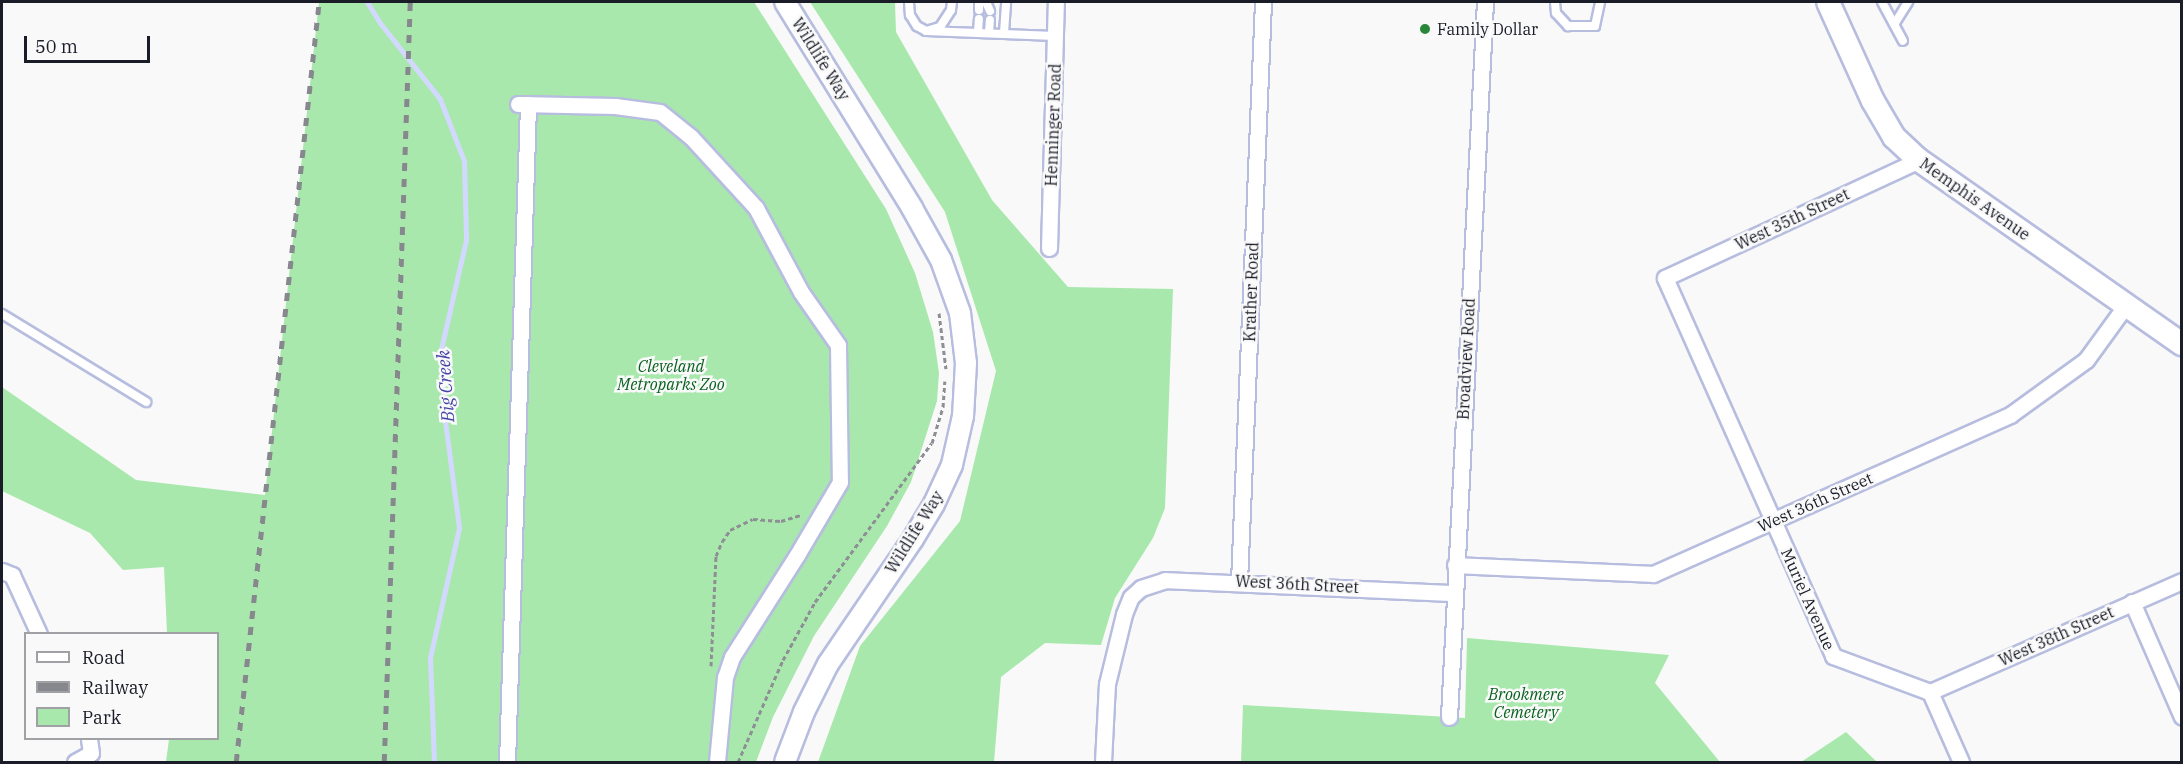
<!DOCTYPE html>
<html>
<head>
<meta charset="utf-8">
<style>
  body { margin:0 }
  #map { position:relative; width:2183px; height:764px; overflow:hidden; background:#f9f9f9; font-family:"IBM Plex Serif",serif }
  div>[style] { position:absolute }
  .green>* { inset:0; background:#a8e8ac }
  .stream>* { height:5px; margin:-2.5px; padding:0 2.5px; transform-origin:2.5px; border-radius:2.5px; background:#d3d9fe }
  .path>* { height:3px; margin-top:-1.5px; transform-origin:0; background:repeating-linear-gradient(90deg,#8e8f95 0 4.5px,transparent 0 7.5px) }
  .roads { filter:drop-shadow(2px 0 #b7bddf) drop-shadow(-2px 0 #b7bddf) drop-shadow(0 2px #b7bddf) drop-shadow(0 -2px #b7bddf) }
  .service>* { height:8px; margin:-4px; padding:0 4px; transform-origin:4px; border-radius:4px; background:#fff }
  .minor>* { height:15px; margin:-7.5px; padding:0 7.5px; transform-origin:7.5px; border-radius:7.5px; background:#fff }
  .tertiary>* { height:20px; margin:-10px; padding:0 10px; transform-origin:10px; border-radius:10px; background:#fff }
  .secondary>* { height:22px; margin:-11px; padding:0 11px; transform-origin:11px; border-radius:11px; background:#fff }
  .rail>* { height:4.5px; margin-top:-2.25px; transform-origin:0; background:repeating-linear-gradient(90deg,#87888e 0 8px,transparent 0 16px) }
  .dots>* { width:16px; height:16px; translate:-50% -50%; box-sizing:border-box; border:3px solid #f9f9f9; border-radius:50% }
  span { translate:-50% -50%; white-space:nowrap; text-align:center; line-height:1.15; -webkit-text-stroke:5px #f9f9f9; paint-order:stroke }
  .poi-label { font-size:16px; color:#1a1c28 }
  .left { translate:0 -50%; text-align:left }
  .street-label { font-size:16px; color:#1a1c28 }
  .park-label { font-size:16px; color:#08611e; font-style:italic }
  .water-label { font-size:18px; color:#4444a9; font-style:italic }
  .frame { position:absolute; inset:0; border:3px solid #1a1c28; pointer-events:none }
  .legend { position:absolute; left:24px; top:632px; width:195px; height:108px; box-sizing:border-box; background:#f9f9f9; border:2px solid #a0a1a5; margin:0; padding:8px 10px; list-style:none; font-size:18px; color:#1a1c28 }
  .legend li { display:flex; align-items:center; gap:12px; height:30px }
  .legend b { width:30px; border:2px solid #a0a1a5 }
  .scale { position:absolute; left:24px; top:36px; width:126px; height:27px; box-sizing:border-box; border:3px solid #1a1c28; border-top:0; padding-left:8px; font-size:18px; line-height:21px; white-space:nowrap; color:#1a1c28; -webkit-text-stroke:4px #f9f9f9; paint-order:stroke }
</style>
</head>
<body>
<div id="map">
  <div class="green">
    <div style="clip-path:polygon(319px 2px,754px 2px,886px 209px,915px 273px,933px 332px,939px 373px,937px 401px,911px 482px,887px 526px,814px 636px,773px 717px,756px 762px,166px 762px,169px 739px,218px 738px,218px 634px,167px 633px,164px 567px,123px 570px,90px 533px,2px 491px,2px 387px,136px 480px,265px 495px)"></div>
    <div style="clip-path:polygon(810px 2px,895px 2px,896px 32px,992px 200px,1068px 287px,1173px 289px,1165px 508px,1153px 538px,1115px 598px,1101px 645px,1045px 643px,1001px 677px,994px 762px,818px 762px,860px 646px,960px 521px,996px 371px,945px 212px)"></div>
    <div style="clip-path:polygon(1467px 638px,1669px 655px,1655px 683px,1720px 762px,1241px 762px,1243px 705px,1465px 718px)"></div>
    <div style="clip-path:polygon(1846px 732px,1877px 762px,1801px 762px)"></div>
  </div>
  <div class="stream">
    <div style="left:367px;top:2px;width:25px;rotate:58deg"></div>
    <div style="left:380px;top:23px;width:97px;rotate:51.7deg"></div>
    <div style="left:440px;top:99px;width:66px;rotate:68.8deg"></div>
    <div style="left:464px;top:161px;width:79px;rotate:88.5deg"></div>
    <div style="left:466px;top:240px;width:112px;rotate:102.9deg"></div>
    <div style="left:441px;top:349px;width:72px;rotate:86.8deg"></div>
    <div style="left:445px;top:421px;width:108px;rotate:82.5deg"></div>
    <div style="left:459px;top:528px;width:133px;rotate:102.6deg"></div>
    <div style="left:430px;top:658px;width:104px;rotate:87.8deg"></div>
  </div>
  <div class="path">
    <div style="left:939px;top:313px;width:56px;rotate:82.9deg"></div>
    <div style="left:711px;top:666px;width:110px;rotate:-87.4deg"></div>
    <div style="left:716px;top:556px;width:15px;rotate:-67deg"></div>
    <div style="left:722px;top:542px;width:14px;rotate:-56deg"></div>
    <div style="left:730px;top:530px;width:25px;rotate:-26deg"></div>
    <div style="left:753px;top:519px;width:28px;rotate:4deg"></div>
    <div style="left:781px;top:521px;width:21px;rotate:-17deg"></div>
    <div style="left:738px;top:762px;width:111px;rotate:-66.2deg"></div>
    <div style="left:783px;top:660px;width:66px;rotate:-61.1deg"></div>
    <div style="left:815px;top:602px;width:197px;rotate:-53.7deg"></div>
    <div style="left:932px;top:443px;width:38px;rotate:-73deg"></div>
    <div style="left:943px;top:407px;width:26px;rotate:-86deg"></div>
  </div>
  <div class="roads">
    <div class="service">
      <div style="left:909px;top:2px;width:13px;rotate:86deg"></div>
      <div style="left:910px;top:15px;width:13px;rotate:58deg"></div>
      <div style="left:917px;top:26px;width:10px;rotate:29deg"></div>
      <div style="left:926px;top:31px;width:15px;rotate:-16deg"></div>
      <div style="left:940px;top:27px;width:20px;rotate:-57deg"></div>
      <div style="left:951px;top:10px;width:8px;rotate:-83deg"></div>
      <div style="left:979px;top:2px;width:8px;rotate:90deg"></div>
      <div style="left:986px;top:2px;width:10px;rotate:66deg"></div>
      <div style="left:1555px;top:2px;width:11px;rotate:85deg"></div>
      <div style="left:1556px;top:13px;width:18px;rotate:47deg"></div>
      <div style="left:1568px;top:26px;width:27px"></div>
      <div style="left:1595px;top:26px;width:25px;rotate:-78deg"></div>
      <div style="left:1882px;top:2px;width:44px;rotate:61.7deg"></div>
      <div style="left:1895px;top:23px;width:25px;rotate:-58deg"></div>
      <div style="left:926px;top:31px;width:129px;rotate:2.2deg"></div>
      <div style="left:978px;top:32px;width:13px;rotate:-86deg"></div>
      <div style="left:989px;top:33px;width:13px;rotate:-86deg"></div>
      <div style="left:1004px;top:33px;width:31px;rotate:-86deg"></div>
      <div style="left:2px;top:314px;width:169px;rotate:31.4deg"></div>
    </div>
    <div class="minor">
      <div style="left:518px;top:104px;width:97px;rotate:1.2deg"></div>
      <div style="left:615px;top:106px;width:45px;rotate:7.6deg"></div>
      <div style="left:660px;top:112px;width:40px;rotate:39deg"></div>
      <div style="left:691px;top:137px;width:96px;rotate:47.5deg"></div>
      <div style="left:756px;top:208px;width:95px;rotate:61.8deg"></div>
      <div style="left:801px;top:292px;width:65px;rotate:55.1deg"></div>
      <div style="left:838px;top:345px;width:137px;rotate:89.2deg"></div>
      <div style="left:840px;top:482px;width:85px;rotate:120.5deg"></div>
      <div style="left:797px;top:555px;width:121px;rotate:122.5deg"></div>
      <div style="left:732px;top:657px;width:21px;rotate:109deg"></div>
      <div style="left:725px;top:677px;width:85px;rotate:95.4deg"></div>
      <div style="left:1919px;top:160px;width:280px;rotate:155.1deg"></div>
      <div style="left:1665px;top:278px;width:414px;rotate:66deg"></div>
      <div style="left:1833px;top:656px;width:103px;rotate:20.4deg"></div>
      <div style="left:1930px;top:692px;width:77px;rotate:66.1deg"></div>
      <div style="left:1049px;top:248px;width:246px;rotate:-88.4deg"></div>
      <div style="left:1455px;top:565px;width:198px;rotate:2.6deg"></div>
      <div style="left:1653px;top:574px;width:391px;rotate:-24deg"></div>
      <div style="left:2010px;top:415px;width:94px;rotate:-35.9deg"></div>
      <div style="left:2086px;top:360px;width:68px;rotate:-54deg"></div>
      <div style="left:2px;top:571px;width:11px;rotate:22deg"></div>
      <div style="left:12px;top:575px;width:65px;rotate:65.4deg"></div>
      <div style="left:1239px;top:582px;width:580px;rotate:-87.63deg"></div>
      <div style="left:2132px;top:602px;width:125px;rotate:66.5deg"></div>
      <div style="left:1930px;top:692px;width:275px;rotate:-23.8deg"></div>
      <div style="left:1449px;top:717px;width:716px;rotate:-87.12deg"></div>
      <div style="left:75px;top:762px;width:18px;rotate:-29deg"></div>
      <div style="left:91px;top:753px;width:15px;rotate:-98deg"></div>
      <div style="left:507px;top:762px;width:658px;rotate:-88.17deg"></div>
      <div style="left:1103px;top:762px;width:78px;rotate:-87.1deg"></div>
      <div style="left:1107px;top:684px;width:72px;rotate:-76.3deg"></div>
      <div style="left:1124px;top:614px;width:18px;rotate:-68deg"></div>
      <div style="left:1131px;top:597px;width:13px;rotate:-42deg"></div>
      <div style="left:1141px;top:588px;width:25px;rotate:-18deg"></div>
      <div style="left:1165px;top:580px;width:289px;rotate:2.6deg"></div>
    </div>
    <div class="tertiary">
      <div style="left:785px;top:2px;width:242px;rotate:58.3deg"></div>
      <div style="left:912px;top:208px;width:60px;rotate:60.9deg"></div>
      <div style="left:941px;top:260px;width:56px;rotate:70.3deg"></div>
      <div style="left:960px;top:313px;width:50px;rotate:83.2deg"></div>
      <div style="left:966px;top:363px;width:53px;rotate:93.2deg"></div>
      <div style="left:963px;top:416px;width:50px;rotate:102.7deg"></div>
      <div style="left:952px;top:465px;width:43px;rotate:114.8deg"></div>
      <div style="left:934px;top:504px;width:41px;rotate:121deg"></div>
      <div style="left:913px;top:539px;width:151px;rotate:124.2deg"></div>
      <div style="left:828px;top:664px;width:54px;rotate:116.6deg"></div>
      <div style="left:804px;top:712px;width:53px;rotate:110.8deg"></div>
    </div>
    <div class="secondary">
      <div style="left:1828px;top:2px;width:109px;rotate:65.6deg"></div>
      <div style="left:1873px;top:101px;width:42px;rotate:59.7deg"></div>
      <div style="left:1894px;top:137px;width:34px;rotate:43deg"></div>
      <div style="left:1919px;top:160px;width:321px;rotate:35deg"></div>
    </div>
  </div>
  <div class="rail">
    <div style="left:236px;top:762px;width:765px;rotate:-83.77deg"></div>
    <div style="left:384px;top:762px;width:760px;rotate:-88.04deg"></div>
  </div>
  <div class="dots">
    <div style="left:1425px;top:29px;background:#298739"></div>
  </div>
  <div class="poi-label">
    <span class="left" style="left:1437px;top:29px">Family Dollar</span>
  </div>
  <div class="street-label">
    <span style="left:821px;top:59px;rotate:58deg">Wildlife Way</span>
    <span style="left:1053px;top:125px;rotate:-88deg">Henninger Road</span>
    <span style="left:1975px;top:199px;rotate:35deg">Memphis Avenue</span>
    <span style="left:1792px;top:219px;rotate:-25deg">West 35th Street</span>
    <span style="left:1251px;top:292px;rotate:-88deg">Krather Road</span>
    <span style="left:1466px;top:359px;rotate:-87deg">Broadview Road</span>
    <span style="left:1815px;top:502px;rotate:-24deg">West 36th Street</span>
    <span style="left:914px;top:532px;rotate:-58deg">Wildlife Way</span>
    <span style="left:1297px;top:584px;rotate:3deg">West 36th Street</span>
    <span style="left:1808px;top:599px;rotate:66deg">Muriel Avenue</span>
    <span style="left:2056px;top:636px;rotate:-24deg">West 38th Street</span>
  </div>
  <div class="park-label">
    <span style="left:671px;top:375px">Cleveland<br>Metroparks Zoo</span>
    <span style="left:1526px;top:703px">Brookmere<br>Cemetery</span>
  </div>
  <div class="water-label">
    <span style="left:446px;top:386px;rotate:-94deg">Big Creek</span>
  </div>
  <div class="frame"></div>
  <ul class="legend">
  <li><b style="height:8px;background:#fff"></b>Road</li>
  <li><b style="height:8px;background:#87888e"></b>Railway</li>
  <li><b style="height:16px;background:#a8e8ac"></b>Park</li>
  </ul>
  <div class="scale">50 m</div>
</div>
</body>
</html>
